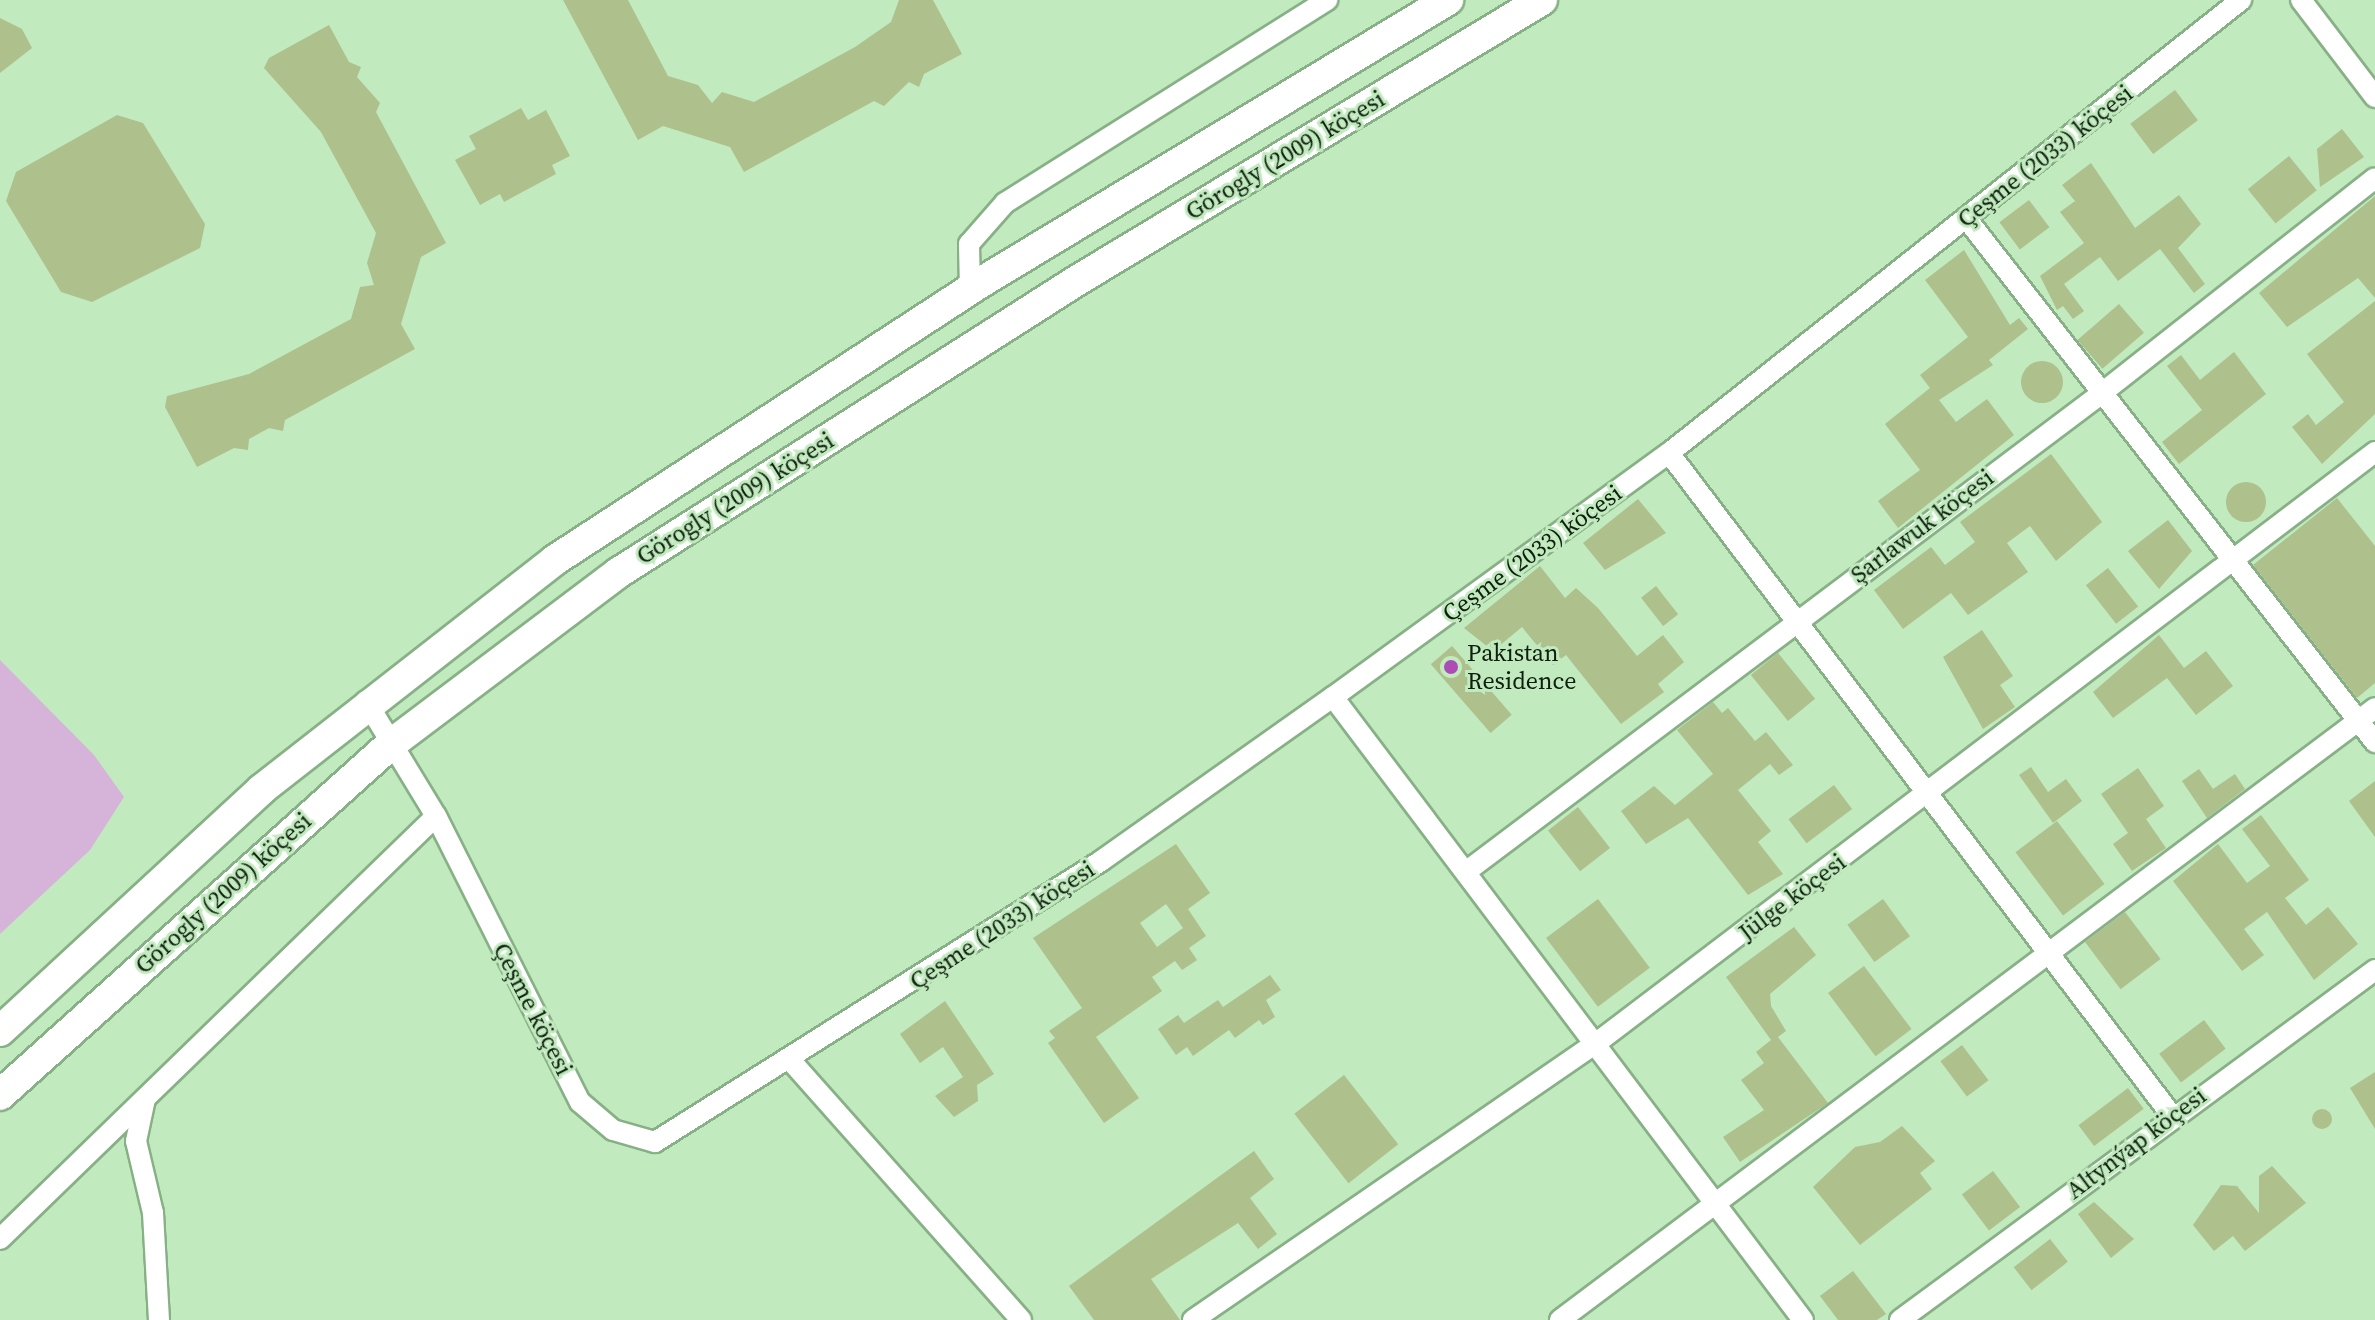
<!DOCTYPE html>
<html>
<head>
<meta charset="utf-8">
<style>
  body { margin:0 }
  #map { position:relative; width:2375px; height:1320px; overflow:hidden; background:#c1eabe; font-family:"Source Serif 4",serif }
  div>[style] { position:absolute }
  .green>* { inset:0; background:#d6b3d9 }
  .building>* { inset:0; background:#aec08c; transform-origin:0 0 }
  .round { border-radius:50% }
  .roads { filter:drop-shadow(2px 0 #88b086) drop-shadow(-2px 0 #88b086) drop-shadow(0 2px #88b086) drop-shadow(0 -2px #88b086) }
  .street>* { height:20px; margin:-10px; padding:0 10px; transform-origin:10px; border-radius:10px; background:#fff }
  .primary>* { height:30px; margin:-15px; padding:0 15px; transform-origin:15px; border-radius:15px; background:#fff }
  .dots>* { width:22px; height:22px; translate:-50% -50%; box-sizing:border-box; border:4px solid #c1eabe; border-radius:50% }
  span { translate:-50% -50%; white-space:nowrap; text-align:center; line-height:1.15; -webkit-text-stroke:6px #c1eabe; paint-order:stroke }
  .street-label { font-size:24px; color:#0f1e0e }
  .poi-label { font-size:24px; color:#0f1e0e }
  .left { translate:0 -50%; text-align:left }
</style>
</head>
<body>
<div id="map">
  <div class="green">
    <div style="clip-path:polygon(0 660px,94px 755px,124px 797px,90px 850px,0 934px)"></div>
  </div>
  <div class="building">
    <div style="clip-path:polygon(563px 0,628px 0,668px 76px,698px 85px,712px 103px,722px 92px,754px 102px,855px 47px,891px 22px,899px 0,933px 0,962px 54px,924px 74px,919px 87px,909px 82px,884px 106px,874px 101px,744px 172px,730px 147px,663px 126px,638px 140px)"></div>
    <div style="clip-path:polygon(0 18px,22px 29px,32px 48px,0 73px)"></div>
    <div style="clip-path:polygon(329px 25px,349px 62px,361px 67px,357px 77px,380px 103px,376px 112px,446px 243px,421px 257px,401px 324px,415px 349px,285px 420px,283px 431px,269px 428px,249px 439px,248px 450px,234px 448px,197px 467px,165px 407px,167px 396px,249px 374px,351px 319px,360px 287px,374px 285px,367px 263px,376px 233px,321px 132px,264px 68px,269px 58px)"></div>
    <div style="left:2175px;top:90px;width:38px;height:56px;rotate:53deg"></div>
    <div style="clip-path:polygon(521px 108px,528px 120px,546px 110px,570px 156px,552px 165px,556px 174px,504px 202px,500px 194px,480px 205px,455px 160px,476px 149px,469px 136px)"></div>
    <div style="clip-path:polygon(117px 115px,143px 123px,205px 224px,200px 248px,92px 302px,61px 292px,6px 201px,16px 172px)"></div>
    <div style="clip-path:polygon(2342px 129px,2364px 157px,2320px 187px,2317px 149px)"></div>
    <div style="left:2289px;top:156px;width:44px;height:53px;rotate:51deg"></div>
    <div style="clip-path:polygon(2091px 163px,2135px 228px,2179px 195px,2201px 224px,2178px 248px,2205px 284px,2194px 293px,2160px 249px,2118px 281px,2100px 257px,2064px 284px,2084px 311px,2073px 319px,2063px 306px,2057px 310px,2040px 276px,2084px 243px,2060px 212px,2075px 201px,2062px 185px)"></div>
    <div style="clip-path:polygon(2375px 196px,2375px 298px,2358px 278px,2287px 327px,2259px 293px)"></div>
    <div style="left:2029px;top:200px;width:34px;height:37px;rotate:53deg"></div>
    <div style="clip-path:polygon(1964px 250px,2010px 325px,2019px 318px,2028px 329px,1989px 360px,1993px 365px,1939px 400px,1956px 422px,1987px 399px,2014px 435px,1898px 528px,1878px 501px,1920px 470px,1885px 424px,1930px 388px,1920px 375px,1968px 337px,1925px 280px)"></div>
    <div style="clip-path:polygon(2375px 301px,2375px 414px,2322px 464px,2292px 427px,2308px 414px,2316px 425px,2344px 402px,2307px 354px)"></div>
    <div style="left:2119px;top:304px;width:38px;height:55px;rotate:49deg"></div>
    <div style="clip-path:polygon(2234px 352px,2266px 394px,2179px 464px,2162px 442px,2202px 410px,2167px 366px,2181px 355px,2200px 380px)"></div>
    <div class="round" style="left:2021px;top:361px;width:42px;height:42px"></div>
    <div style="clip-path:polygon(2051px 454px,2102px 522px,2056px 561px,2030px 526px,2007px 543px,2028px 572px,1968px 615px,1951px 593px,1903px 629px,1874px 590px,1931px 547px,1945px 565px,1975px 542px,1960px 522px)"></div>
    <div class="round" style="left:2226px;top:482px;width:40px;height:40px"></div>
    <div style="clip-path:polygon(2337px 498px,2375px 546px,2375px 683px,2357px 698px,2253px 565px)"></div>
    <div style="clip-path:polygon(1638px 499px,1666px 533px,1605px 570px,1583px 543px)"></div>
    <div style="clip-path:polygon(2168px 520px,2192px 551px,2159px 589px,2128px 551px)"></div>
    <div style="clip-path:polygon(1540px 566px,1565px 598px,1576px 588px,1598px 608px,1637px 656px,1663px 635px,1684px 662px,1658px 684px,1664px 692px,1621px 724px,1566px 655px,1553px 665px,1522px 627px,1493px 651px,1464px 628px)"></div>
    <div style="left:2108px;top:568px;width:49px;height:28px;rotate:52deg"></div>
    <div style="left:1656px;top:586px;width:36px;height:19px;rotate:52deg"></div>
    <div style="clip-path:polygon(1982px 630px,2013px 676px,2000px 685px,2015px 707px,1983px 729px,1943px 657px)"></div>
    <div style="clip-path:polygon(2159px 635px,2184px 668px,2206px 651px,2233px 686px,2196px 715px,2167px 678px,2113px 718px,2093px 692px)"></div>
    <div style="left:1452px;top:646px;width:91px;height:28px;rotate:49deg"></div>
    <div style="left:1778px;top:653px;width:59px;height:35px;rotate:51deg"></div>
    <div style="clip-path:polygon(1713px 702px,1722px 713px,1728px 708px,1755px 741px,1766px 732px,1793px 765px,1779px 775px,1770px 764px,1738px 790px,1771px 831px,1758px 842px,1783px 874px,1748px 895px,1688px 818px,1646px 844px,1621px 811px,1654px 786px,1675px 805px,1713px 774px,1677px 730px)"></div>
    <div style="clip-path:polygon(2031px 767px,2048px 792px,2066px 779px,2082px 801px,2053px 823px,2019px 775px)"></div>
    <div style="clip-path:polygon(2138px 768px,2164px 806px,2146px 819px,2166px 848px,2132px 871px,2113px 844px,2128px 833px,2101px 794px)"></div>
    <div style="clip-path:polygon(2199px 769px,2213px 789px,2235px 774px,2245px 789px,2207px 818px,2182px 781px)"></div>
    <div style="clip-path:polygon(2375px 781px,2375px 837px,2349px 801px)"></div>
    <div style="left:1834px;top:785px;width:30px;height:57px;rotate:53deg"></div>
    <div style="left:1578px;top:807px;width:52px;height:38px;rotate:52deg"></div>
    <div style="clip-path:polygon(2261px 815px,2309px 880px,2285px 898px,2306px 925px,2328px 907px,2358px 944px,2314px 980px,2267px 912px,2244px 929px,2264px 955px,2242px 971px,2173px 881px,2218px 844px,2247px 883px,2270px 866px,2242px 829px)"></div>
    <div style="left:2057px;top:821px;width:79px;height:52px;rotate:53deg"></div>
    <div style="clip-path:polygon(evenodd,1176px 844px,1210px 893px,1188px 909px,1206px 936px,1189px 948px,1197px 960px,1182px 970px,1175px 961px,1152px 977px,1162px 991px,1096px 1037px,1139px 1098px,1104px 1123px,1048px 1043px,1055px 1038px,1049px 1031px,1082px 1008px,1033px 938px,1176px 844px,1166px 904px,1183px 928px,1157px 947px,1140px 923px,1166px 904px)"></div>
    <div style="left:1598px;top:899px;width:86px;height:65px;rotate:53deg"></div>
    <div style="left:1883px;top:899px;width:46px;height:44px;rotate:54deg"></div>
    <div style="left:2125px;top:912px;width:59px;height:50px;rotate:53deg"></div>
    <div style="clip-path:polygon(1794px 927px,1816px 955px,1770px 994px,1771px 1006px,1786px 1031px,1778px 1037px,1828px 1103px,1740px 1162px,1723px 1137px,1764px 1110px,1741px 1080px,1764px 1063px,1756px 1052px,1771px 1040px,1726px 977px)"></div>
    <div style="left:1864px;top:966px;width:79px;height:45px;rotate:53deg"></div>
    <div style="clip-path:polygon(1270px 975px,1281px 990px,1266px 1000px,1275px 1017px,1263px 1025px,1259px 1020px,1235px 1038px,1229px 1030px,1193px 1056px,1187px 1047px,1176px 1055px,1158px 1029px,1178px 1015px,1184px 1023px,1218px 1000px,1223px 1007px)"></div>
    <div style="clip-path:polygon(945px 1001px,994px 1074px,977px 1085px,978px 1101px,954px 1117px,935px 1096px,963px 1077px,943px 1047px,920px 1063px,900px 1034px)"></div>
    <div style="left:2204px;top:1020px;width:36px;height:56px;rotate:53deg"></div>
    <div style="left:1962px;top:1045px;width:44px;height:27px;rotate:53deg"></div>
    <div style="clip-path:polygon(2375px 1072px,2375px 1129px,2350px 1088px)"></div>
    <div style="left:1344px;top:1075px;width:88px;height:63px;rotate:52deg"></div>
    <div style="left:2128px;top:1088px;width:26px;height:62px;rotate:53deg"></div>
    <div class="round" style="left:2312px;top:1109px;width:20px;height:20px"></div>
    <div style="clip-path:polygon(1902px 1126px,1935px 1161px,1920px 1173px,1932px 1189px,1860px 1245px,1813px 1187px,1855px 1147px,1880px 1142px)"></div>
    <div style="clip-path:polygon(1254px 1151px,1274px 1179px,1250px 1198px,1277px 1234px,1258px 1249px,1238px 1223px,1151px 1279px,1180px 1320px,1094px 1320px,1069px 1286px)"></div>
    <div style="clip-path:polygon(2272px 1166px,2306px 1203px,2245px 1251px,2233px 1236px,2214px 1251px,2193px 1225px,2221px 1185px,2237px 1186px,2259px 1213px,2259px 1176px)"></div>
    <div style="left:1993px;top:1171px;width:45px;height:39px;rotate:53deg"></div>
    <div style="clip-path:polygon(2094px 1202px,2134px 1239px,2111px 1258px,2078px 1214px)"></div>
    <div style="left:2050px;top:1239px;width:29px;height:46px;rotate:52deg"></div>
    <div style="clip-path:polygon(1853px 1271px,1886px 1314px,1877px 1320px,1838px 1320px,1820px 1296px)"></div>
  </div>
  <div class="roads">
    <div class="street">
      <div style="left:2301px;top:0;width:122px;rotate:52.7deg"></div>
      <div style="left:1966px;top:218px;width:665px;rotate:52.03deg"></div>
      <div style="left:970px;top:289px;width:45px;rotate:-91.3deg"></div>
      <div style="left:969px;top:244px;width:55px;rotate:-48.7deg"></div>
      <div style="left:1005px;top:203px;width:381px;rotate:-32.2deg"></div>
      <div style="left:1669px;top:453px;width:832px;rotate:52.81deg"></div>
      <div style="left:1333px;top:697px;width:780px;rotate:52.97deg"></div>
      <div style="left:366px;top:701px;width:135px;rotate:58.7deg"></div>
      <div style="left:436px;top:816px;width:320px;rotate:63.3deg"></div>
      <div style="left:580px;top:1102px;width:43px;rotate:40.3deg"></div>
      <div style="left:613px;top:1130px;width:44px;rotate:15.9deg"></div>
      <div style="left:655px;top:1142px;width:527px;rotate:-32.21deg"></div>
      <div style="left:1101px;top:861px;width:284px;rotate:-35.3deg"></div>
      <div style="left:1333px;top:697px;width:415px;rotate:-36deg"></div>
      <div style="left:1669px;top:453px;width:730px;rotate:-38.38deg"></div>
      <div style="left:1467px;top:871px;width:795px;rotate:-36.97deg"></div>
      <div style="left:2102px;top:393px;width:347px;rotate:-38.2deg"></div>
      <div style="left:792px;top:1062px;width:345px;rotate:48.4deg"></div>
      <div style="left:145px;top:1099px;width:43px;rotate:102.1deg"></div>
      <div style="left:136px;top:1141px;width:74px;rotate:76.7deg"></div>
      <div style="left:153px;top:1213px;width:107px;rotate:86.8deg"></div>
      <div style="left:0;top:1239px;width:607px;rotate:-44.13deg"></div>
      <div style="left:1193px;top:1320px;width:493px;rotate:-34.5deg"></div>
      <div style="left:1599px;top:1041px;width:974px;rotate:-37.2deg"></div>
      <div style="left:1560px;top:1320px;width:1019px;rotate:-36.9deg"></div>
      <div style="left:1900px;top:1320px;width:590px;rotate:-36.38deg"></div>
    </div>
    <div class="primary">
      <div style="left:0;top:1031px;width:357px;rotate:-42.7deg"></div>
      <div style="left:262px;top:789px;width:372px;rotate:-38deg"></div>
      <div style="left:555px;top:560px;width:496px;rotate:-33.1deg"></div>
      <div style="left:970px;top:289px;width:559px;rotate:-31.16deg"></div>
      <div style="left:0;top:1095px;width:524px;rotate:-41.91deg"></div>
      <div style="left:390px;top:745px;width:286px;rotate:-37deg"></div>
      <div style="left:618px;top:573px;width:545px;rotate:-32.5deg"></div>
      <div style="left:1078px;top:280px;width:542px;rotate:-31.11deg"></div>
    </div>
  </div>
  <div class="dots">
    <div style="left:1451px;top:667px;background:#ac4db6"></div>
  </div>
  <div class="street-label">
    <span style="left:1285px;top:155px;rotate:-31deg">Görogly (2009) köçesi</span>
    <span style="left:2045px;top:156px;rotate:-38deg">Çeşme (2033) köçesi</span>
    <span style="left:735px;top:498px;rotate:-32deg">Görogly (2009) köçesi</span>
    <span style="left:1922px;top:526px;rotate:-37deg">Şarlawuk köçesi</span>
    <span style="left:1532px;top:553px;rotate:-36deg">Çeşme (2033) köçesi</span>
    <span style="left:223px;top:893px;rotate:-42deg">Görogly (2009) köçesi</span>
    <span style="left:1792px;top:897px;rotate:-37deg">Jülge köçesi</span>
    <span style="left:1002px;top:925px;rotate:-33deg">Çeşme (2033) köçesi</span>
    <span style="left:533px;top:1009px;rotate:63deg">Çeşme köçesi</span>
    <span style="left:2136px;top:1143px;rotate:-37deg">Altynýap köçesi</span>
  </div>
  <div class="poi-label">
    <span class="left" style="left:1467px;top:667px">Pakistan<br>Residence</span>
  </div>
</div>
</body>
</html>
